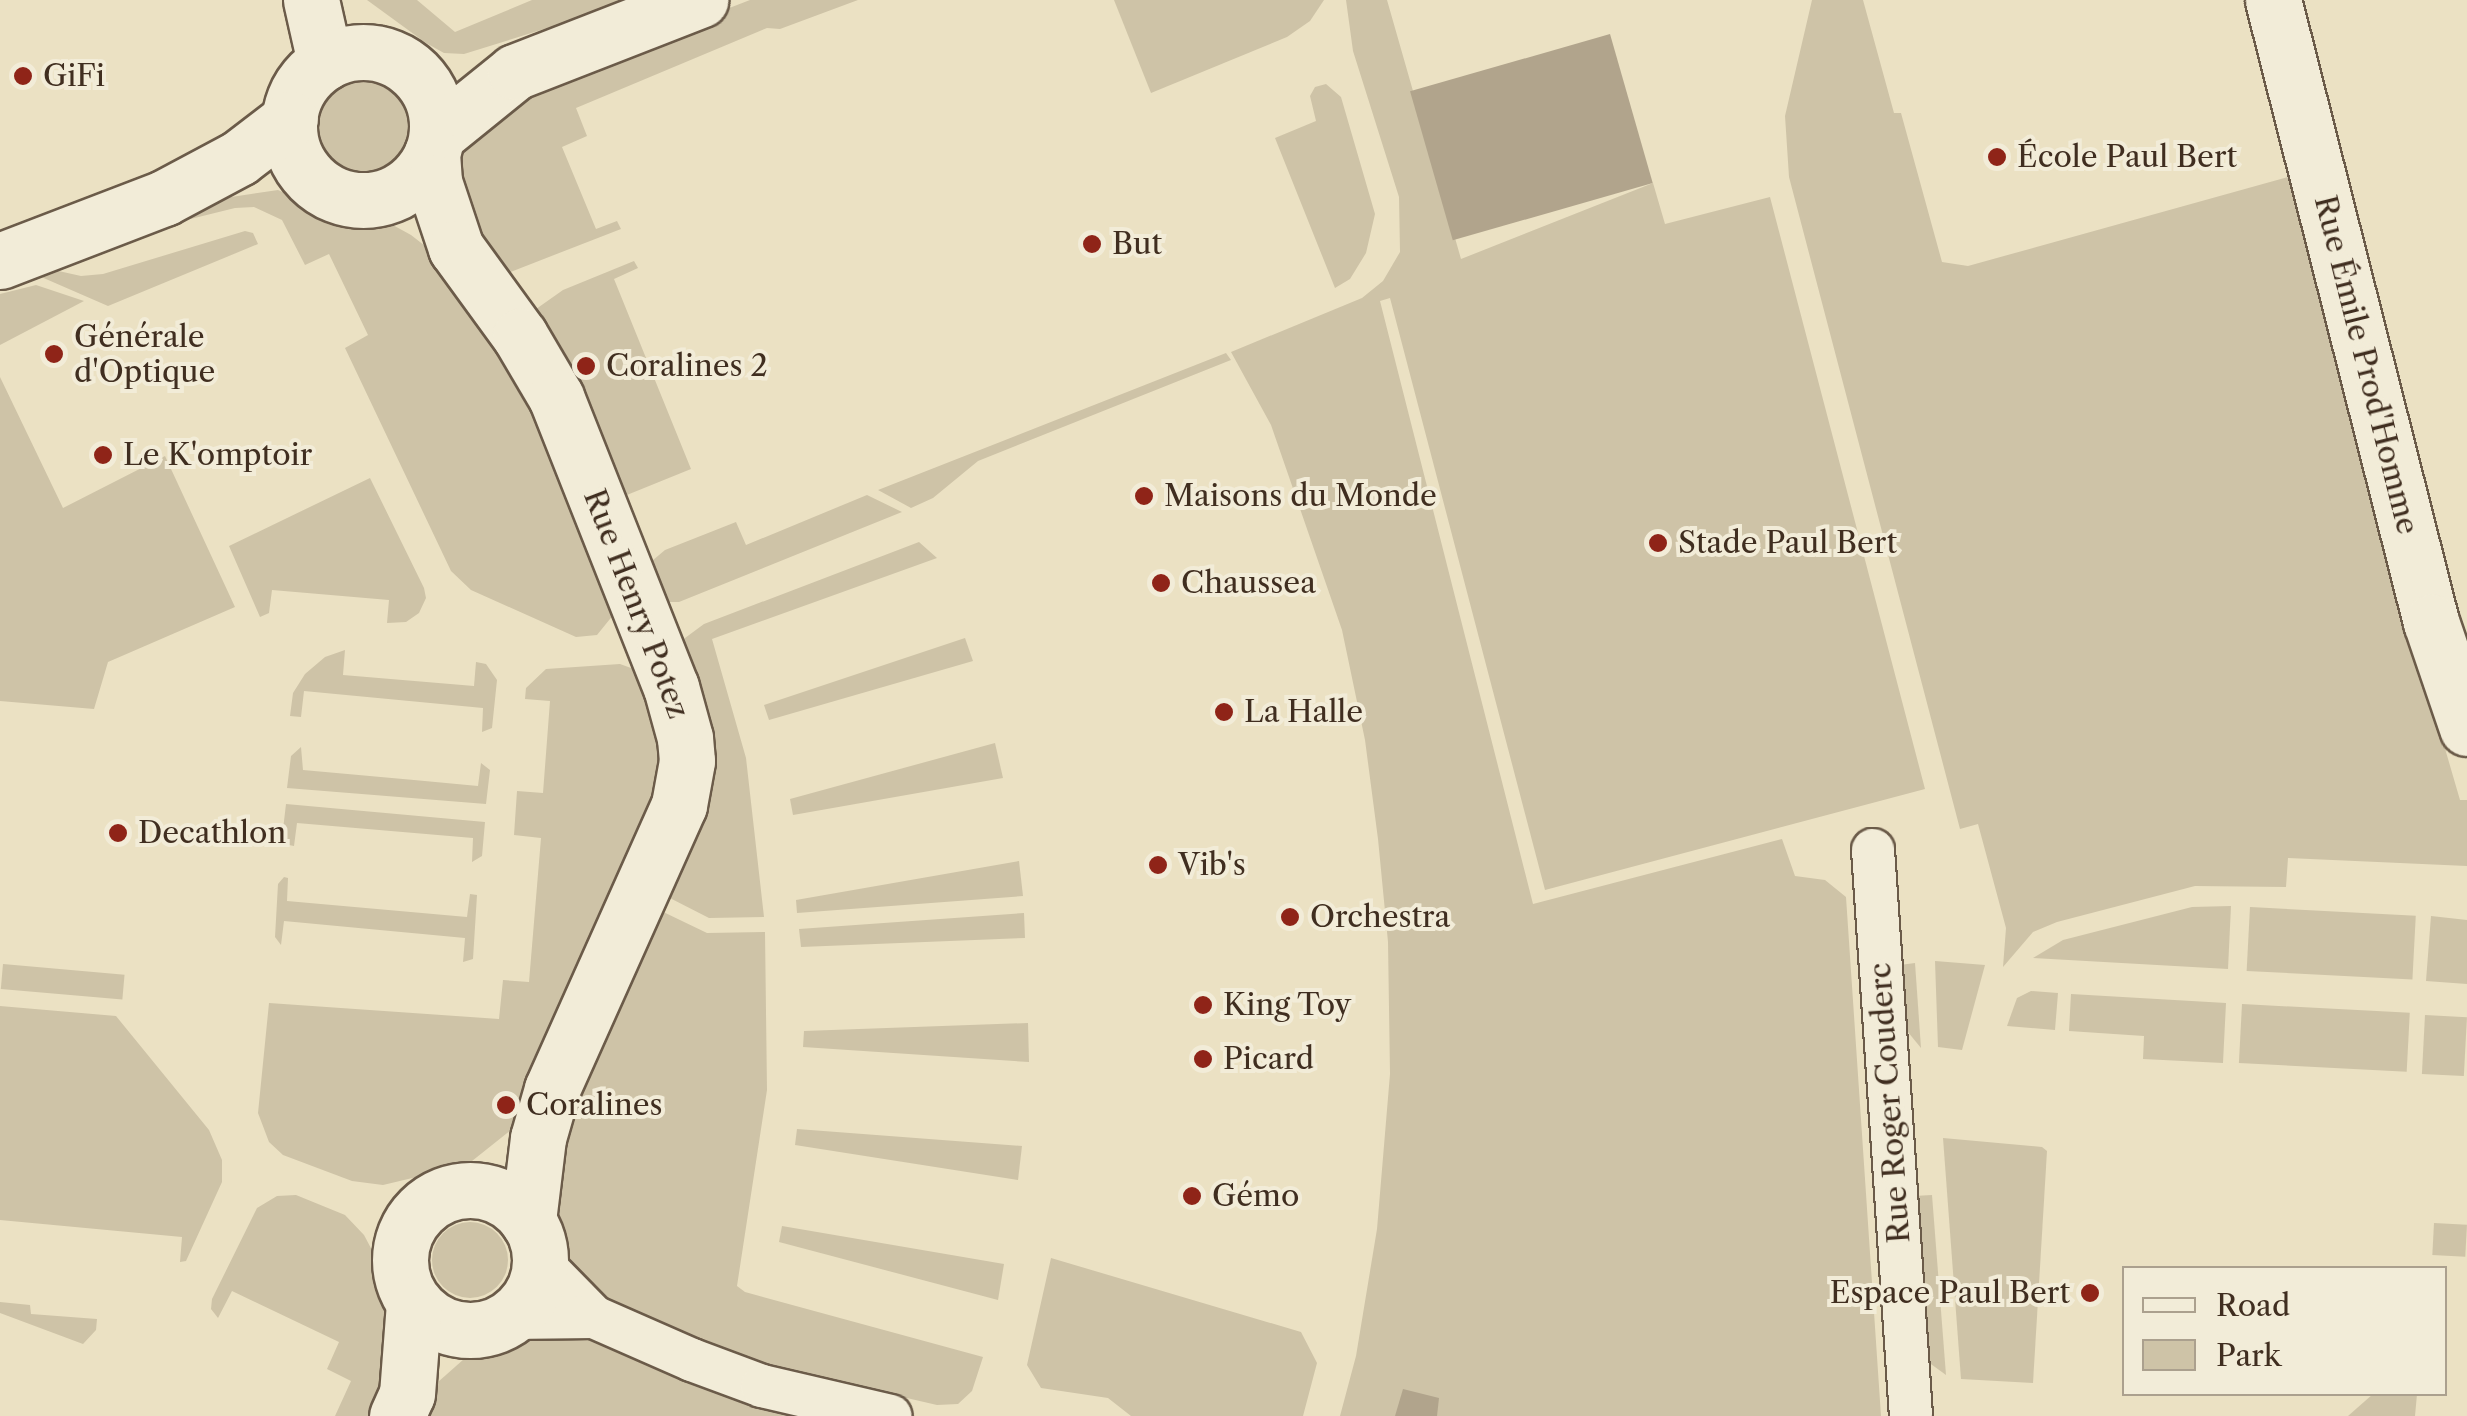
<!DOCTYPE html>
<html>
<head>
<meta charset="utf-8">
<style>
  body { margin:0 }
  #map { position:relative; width:2467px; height:1416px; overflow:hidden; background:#ebe1c3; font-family:"Libre Caslon Text",serif }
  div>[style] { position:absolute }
  .green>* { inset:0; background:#cec3a7; transform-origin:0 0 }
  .round { border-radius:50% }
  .water>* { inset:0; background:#b1a48c; transform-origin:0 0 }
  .roads { filter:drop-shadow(2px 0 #6b5b49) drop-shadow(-2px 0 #6b5b49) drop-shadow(0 2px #6b5b49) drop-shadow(0 -2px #6b5b49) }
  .street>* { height:42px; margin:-21px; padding:0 21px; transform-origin:21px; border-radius:21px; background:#f2ecd8 }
  .secondary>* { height:55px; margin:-27.5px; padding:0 27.5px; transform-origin:27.5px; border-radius:27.5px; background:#f2ecd8 }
  .secondary>.ring { margin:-27.5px; padding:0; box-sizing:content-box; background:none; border:55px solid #f2ecd8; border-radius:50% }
  .dots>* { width:28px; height:28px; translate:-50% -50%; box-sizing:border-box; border:5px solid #f2ecd8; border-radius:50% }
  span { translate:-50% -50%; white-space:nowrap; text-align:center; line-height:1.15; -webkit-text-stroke:8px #f2ecd8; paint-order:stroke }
  .poi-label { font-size:30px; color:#402e20 }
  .left { translate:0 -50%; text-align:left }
  .right { translate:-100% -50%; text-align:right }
  .street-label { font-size:30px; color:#402e20 }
  .legend { position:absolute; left:2122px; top:1266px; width:325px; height:130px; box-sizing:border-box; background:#f2ecd8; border:2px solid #aba08e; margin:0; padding:12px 18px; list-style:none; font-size:30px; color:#402e20 }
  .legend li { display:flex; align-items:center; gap:20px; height:50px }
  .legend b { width:50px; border:2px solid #aba08e }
</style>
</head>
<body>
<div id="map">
  <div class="green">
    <div style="clip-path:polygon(367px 0,417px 0,455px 32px,532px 0,637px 0,464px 54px,444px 53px,426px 43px)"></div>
    <div style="clip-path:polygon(750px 0,858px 0,780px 29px,767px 28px,576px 108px,587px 136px,562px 147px,596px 229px,617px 221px,621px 229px,500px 276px,472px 238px,452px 156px,507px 94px)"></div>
    <div style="clip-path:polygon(1114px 0,1324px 0,1310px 21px,1287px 37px,1151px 93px)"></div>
    <div style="clip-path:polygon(1346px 0,1387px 0,1461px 259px,1653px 183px,1665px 224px,1770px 197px,1925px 789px,1545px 890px,1390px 298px,1380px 301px,1533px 904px,1782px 839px,1795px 876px,1825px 880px,1846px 897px,1881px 1416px,1340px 1416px,1356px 1356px,1377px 1229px,1390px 1074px,1388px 942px,1378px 839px,1365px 740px,1342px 630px,1271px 425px,1231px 352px,1362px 298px,1383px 281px,1400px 252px,1399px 197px,1353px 51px)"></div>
    <div style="clip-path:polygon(1812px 0,1863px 0,1894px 113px,1901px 113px,1942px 262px,1968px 266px,2292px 176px,2397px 584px,2460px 800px,2467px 800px,2467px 866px,2288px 858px,2286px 887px,2195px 886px,2057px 922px,2033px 932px,2003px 967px,2006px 928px,1978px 824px,1960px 829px,1789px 177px,1785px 116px)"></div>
    <div class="round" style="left:310px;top:72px;width:106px;height:106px"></div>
    <div style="clip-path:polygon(1326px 84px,1341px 97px,1375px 214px,1366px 253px,1350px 279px,1335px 288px,1275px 138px,1316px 121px,1310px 96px,1315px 87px)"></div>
    <div style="clip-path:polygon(278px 190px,320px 209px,391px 224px,411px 235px,429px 249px,525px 373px,614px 614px,597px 635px,576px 637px,471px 590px,451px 571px,345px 348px,368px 335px,329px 254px,305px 265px,282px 220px,254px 207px,235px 208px,154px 228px,218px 199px)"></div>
    <div style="clip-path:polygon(245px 231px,253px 233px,258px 244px,108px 306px,39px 276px,45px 268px,81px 276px,103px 274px)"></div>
    <div style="clip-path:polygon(634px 261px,638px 268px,614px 279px,691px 469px,617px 499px,529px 314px,563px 290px)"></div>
    <div style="clip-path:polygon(36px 285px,84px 301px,0 345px,0 294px)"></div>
    <div style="clip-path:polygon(1226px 353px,1231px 360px,978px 461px,933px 498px,911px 508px,878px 490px)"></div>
    <div style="clip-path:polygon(0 377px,63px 508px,165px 456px,235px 607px,108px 662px,94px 709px,0 701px)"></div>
    <div style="clip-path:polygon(370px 478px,424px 588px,426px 598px,419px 613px,406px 622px,387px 623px,389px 600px,272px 590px,269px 613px,260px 617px,229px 546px)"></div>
    <div style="clip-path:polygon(867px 495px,902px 512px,679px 602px,665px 602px,646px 566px,665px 550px,736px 522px,746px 545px)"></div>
    <div style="clip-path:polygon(919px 542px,937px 558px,712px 639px,746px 758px,764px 917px,709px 918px,662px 894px,679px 646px,685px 638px,704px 624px)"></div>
    <div style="clip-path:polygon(965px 638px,973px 661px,769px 720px,764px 705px)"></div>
    <div style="clip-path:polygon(345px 650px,343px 675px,474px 686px,476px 662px,486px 664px,497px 680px,492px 728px,482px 732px,483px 708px,304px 691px,301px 717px,290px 716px,293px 693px,305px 674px,325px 657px)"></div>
    <div style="clip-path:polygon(620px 664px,642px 672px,649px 681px,664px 785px,511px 1130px,467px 1165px,383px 1185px,352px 1181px,283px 1155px,269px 1142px,258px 1113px,269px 1003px,499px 1019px,503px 980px,529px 982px,541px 838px,514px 835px,517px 791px,543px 793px,550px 701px,525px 699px,526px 688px,546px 669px)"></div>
    <div style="clip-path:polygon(995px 743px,1003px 778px,793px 815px,790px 799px)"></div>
    <div style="clip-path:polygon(301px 747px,303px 770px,414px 780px,478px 786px,481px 763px,490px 770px,486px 804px,287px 788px,291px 756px)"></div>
    <div style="clip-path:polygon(286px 804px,485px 822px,482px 856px,472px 862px,473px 838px,297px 823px,294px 846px,289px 845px,282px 838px)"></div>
    <div style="clip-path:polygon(1019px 861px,1023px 896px,797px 913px,796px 900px)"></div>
    <div style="clip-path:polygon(284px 877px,288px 878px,287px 901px,467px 917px,470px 894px,477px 895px,473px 959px,463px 962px,465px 938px,284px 921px,281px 945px,275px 937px,278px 884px)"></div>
    <div style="clip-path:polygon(2231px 906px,2228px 969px,2033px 958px,2063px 940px,2192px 907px)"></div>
    <div style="left:2250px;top:907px;width:166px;height:64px;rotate:3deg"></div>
    <div style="clip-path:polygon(655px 908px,707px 933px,765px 932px,767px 1090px,737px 1286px,745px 1292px,983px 1357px,972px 1391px,958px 1404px,937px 1405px,747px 1361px,606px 1302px,570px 1268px,553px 1215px,547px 1142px)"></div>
    <div style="clip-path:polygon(1024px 913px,1025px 938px,801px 947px,799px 929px)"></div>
    <div style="clip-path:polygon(2431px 916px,2467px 920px,2467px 984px,2426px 981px)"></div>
    <div style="clip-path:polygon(1935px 961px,1985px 965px,1962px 1050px,1938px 1047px)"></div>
    <div style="clip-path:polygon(1915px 963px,1921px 1048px,1903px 1026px,1900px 965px)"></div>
    <div style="left:3px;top:964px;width:122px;height:25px;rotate:5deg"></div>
    <div style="clip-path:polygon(2031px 991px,2058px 993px,2055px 1030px,2007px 1026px,2017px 998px)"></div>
    <div style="clip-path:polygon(2071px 994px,2226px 1003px,2223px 1063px,2143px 1059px,2144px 1036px,2069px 1031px)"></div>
    <div style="left:2242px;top:1004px;width:168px;height:59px;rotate:3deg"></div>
    <div style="clip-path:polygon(0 1006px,116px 1016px,209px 1130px,222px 1160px,222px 1182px,186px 1261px,180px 1262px,182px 1237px,0 1220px)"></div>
    <div style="left:2425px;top:1015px;width:42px;height:59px;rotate:3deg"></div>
    <div style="clip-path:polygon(1028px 1023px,1029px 1062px,803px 1047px,804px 1031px)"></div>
    <div style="clip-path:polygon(797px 1129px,1022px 1146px,1018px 1180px,795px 1145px)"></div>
    <div style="clip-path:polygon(1943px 1138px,2042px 1147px,2047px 1151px,2033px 1383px,1961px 1379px)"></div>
    <div style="clip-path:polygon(296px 1195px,345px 1215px,364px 1235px,373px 1252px,380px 1289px,391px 1314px,381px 1416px,335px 1416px,351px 1381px,327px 1369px,339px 1342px,232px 1291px,218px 1318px,211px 1309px,212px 1299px,257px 1208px,277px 1196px)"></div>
    <div style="clip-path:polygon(1932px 1195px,1946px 1375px,1924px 1359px,1914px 1196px)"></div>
    <div class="round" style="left:432px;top:1222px;width:76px;height:76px"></div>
    <div style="left:2434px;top:1223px;width:33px;height:32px;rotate:3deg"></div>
    <div style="clip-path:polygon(782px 1226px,1004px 1264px,998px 1300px,779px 1242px)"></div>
    <div style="clip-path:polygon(1051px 1258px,1301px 1332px,1317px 1363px,1303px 1416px,1131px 1416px,1108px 1398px,1041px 1388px,1027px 1365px)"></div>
    <div style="clip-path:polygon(0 1302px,30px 1305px,31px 1314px,97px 1319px,96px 1330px,83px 1344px,0 1313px)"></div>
    <div style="clip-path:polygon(558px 1329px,574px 1329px,807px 1416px,418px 1416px,438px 1382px,464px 1359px)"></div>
    <div style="clip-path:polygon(2373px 1394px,2417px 1394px,2415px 1416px,2348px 1416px)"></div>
  </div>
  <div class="water">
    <div style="left:1610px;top:34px;width:155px;height:208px;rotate:74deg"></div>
    <div style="clip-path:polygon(1403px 1389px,1439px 1398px,1437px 1416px,1395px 1416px)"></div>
  </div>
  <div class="roads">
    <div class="street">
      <div style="left:1873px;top:850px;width:567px;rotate:86.16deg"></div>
      <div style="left:540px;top:1262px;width:77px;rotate:45.5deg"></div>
      <div style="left:594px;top:1317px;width:107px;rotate:23.7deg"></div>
      <div style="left:692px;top:1360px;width:75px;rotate:20.4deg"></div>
      <div style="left:762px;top:1386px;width:132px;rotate:13.1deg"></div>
      <div style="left:510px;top:1318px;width:84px;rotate:-0.7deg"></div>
    </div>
    <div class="secondary">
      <div style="left:311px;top:0;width:64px;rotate:77.3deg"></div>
      <div style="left:2273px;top:0;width:642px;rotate:75.75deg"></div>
      <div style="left:2431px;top:622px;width:112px;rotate:71.2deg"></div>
      <div class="ring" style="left:289px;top:52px;width:93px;height:93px"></div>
      <div style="left:437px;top:135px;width:100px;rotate:-38.9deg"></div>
      <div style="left:515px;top:72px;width:199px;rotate:-21.3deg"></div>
      <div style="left:432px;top:153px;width:29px;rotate:86deg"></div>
      <div style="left:434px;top:182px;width:70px;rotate:71.6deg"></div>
      <div style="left:456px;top:248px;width:109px;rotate:54deg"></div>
      <div style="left:520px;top:336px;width:71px;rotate:59.5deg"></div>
      <div style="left:556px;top:397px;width:312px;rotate:68.4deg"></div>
      <div style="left:671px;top:687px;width:53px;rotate:74.6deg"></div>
      <div style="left:685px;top:738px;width:23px;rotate:85deg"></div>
      <div style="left:687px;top:761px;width:45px;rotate:100.3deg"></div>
      <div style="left:679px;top:805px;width:311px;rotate:114.1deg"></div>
      <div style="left:552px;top:1089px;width:51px;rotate:105.9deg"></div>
      <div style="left:538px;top:1138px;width:84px;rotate:96.9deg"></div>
      <div style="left:0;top:261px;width:176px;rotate:-21deg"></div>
      <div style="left:164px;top:198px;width:85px;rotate:-28.1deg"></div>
      <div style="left:239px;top:158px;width:64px;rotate:-37.4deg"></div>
      <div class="ring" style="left:400px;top:1190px;width:85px;height:85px"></div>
      <div style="left:397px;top:1416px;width:24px;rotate:-66deg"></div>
      <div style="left:407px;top:1394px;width:90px;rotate:-85.6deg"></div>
    </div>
  </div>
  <div class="dots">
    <div style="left:23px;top:76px;background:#8f2418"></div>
    <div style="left:1997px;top:157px;background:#8f2418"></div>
    <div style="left:1092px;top:244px;background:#8f2418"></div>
    <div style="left:54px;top:354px;background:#8f2418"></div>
    <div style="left:586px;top:366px;background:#8f2418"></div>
    <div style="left:103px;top:455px;background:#8f2418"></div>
    <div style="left:1144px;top:496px;background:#8f2418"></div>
    <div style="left:1658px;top:543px;background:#8f2418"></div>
    <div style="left:1161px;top:583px;background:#8f2418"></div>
    <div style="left:1224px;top:712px;background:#8f2418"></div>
    <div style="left:118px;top:833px;background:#8f2418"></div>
    <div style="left:1158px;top:865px;background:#8f2418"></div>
    <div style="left:1290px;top:917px;background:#8f2418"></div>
    <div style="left:1203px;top:1005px;background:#8f2418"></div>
    <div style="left:1203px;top:1059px;background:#8f2418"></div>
    <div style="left:506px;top:1105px;background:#8f2418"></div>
    <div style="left:1192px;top:1196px;background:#8f2418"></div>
    <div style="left:2090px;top:1293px;background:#8f2418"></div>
  </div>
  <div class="poi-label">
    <span class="left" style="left:43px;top:76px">GiFi</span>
    <span class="left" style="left:2017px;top:157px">École Paul Bert</span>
    <span class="left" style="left:1112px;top:244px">But</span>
    <span class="left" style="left:74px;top:354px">Générale<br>d'Optique</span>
    <span class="left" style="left:606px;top:366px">Coralines 2</span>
    <span class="left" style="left:123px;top:455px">Le K'omptoir</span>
    <span class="left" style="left:1164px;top:496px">Maisons du Monde</span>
    <span class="left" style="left:1678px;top:543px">Stade Paul Bert</span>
    <span class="left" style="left:1181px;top:583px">Chaussea</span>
    <span class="left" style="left:1244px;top:712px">La Halle</span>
    <span class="left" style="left:138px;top:833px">Decathlon</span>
    <span class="left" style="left:1178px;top:865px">Vib's</span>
    <span class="left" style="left:1310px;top:917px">Orchestra</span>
    <span class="left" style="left:1223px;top:1005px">King Toy</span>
    <span class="left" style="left:1223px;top:1059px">Picard</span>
    <span class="left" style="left:526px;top:1105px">Coralines</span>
    <span class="left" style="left:1212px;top:1196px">Gémo</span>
    <span class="right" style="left:2070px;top:1293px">Espace Paul Bert</span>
  </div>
  <div class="street-label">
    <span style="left:2366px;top:365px;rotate:76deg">Rue Émile Prod'Homme</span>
    <span style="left:636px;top:604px;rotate:69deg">Rue Henry Potez</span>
    <span style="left:1890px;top:1103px;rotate:-94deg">Rue Roger Couderc</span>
  </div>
  <ul class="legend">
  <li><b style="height:12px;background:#f2ecd8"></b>Road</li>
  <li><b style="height:28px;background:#cec3a7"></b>Park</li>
  </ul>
</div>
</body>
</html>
